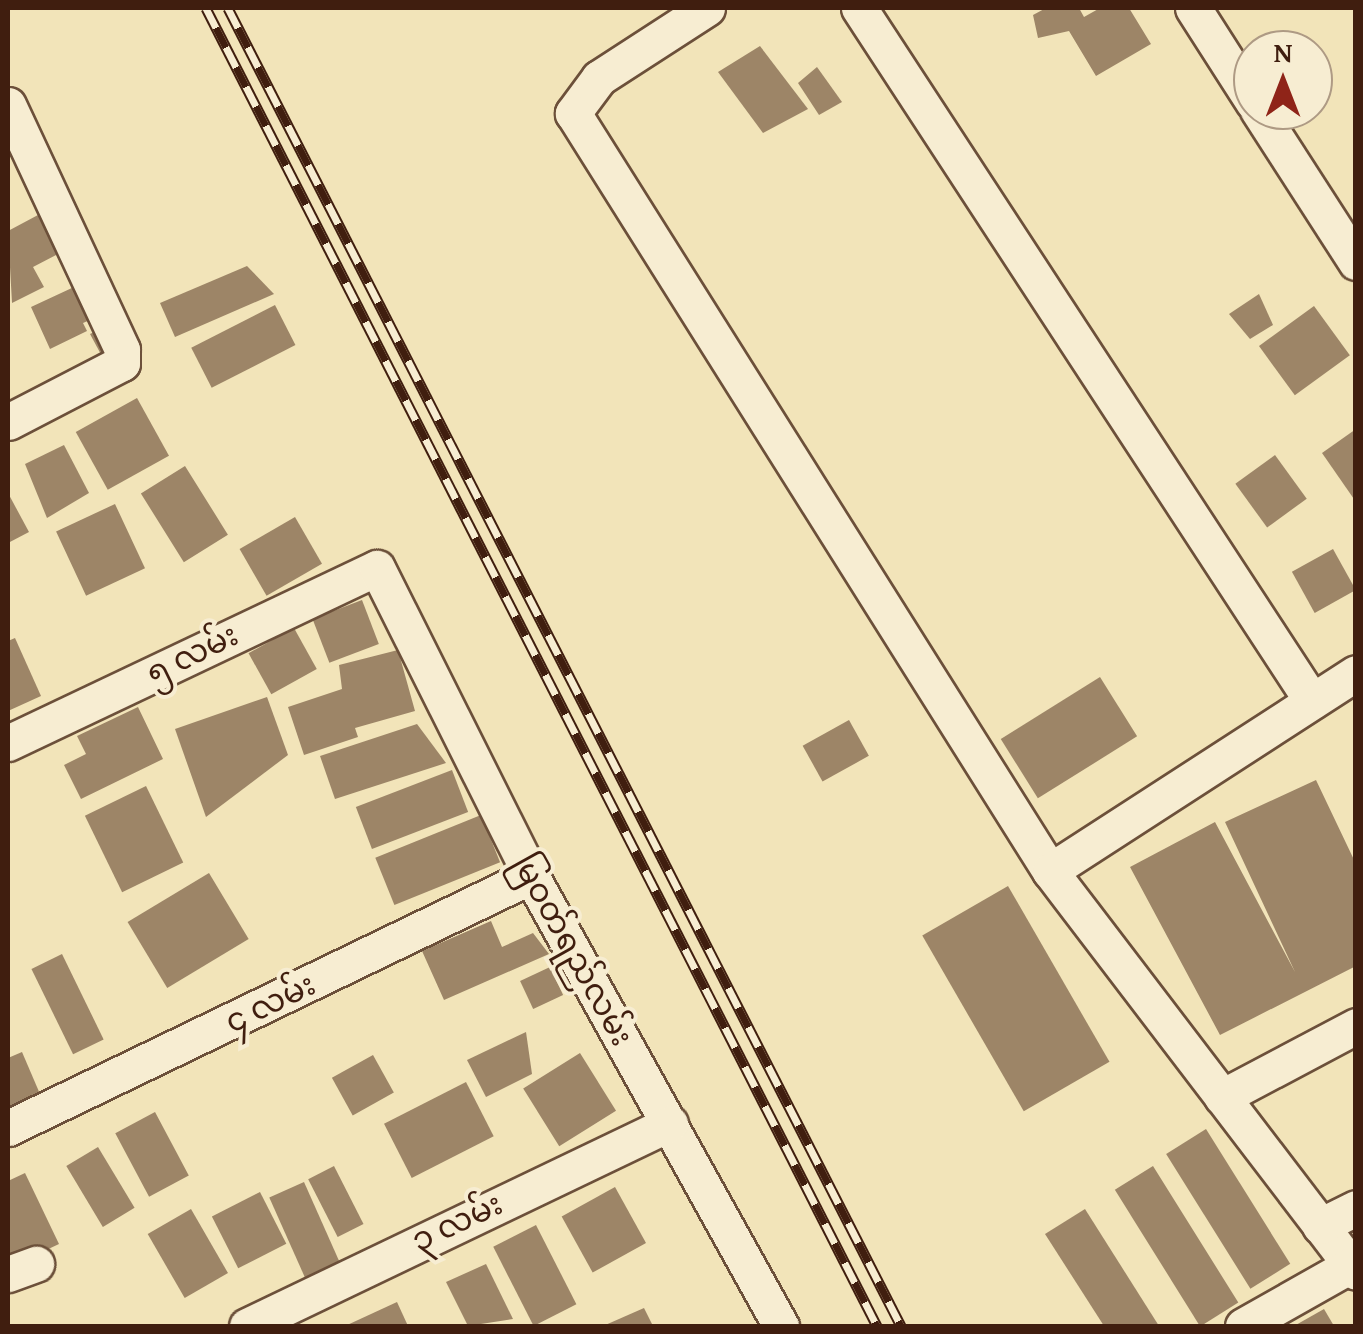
<!DOCTYPE html>
<html>
<head>
<meta charset="utf-8">
<style>
  body { margin:0 }
  #map { position:relative; width:1363px; height:1334px; overflow:hidden; background:#f2e4b9; font-family:"Gentium Book Plus","Noto Sans Myanmar",serif }
  div>[style] { position:absolute }
  .building>* { inset:0; background:#9d8567; transform-origin:0 0 }
  .roads { filter:drop-shadow(2px 0 #6c503a) drop-shadow(-2px 0 #6c503a) drop-shadow(0 2px #6c503a) drop-shadow(0 -2px #6c503a) }
  .street>* { height:35px; margin:-17.5px; padding:0 17.5px; transform-origin:17.5px; border-radius:17.5px; background:#f7edd2 }
  .rail>* { height:11px; margin-top:-5.5px; transform-origin:0; background:repeating-linear-gradient(90deg,#f7edd2 0 22px,#401e0f 0 44px); box-sizing:border-box; border-block:2px solid #401e0f }
  span { translate:-50% -50%; white-space:nowrap; text-align:center; line-height:1.15; -webkit-text-stroke:8px #f7edd2; paint-order:stroke }
  .street-label { font-size:32px; color:#401e0f }
  .frame { position:absolute; inset:0; border:10px solid #401e0f; pointer-events:none }
  .north { position:absolute; left:1233px; top:30px; width:100px; height:100px; box-sizing:border-box; background:#f7edd2; border:2px solid #ae9a84; border-radius:50%; rotate:0deg; font-size:28px; font-weight:700; line-height:40px; text-align:center; color:#401e0f }
  .north::after { content:''; display:block; margin:auto; width:35px; height:45px; background:#8f2418; clip-path:polygon(50% 0,100% 100%,50% 72%,0 100%) }
</style>
</head>
<body>
<div id="map">
  <div class="building">
    <div style="clip-path:polygon(1046px 8px,1079px 8px,1084px 17px,1100px 8px,1129px 8px,1151px 44px,1096px 76px,1069px 31px,1038px 38px,1033px 15px)"></div>
    <div style="clip-path:polygon(760px 46px,808px 109px,763px 133px,718px 72px)"></div>
    <div style="clip-path:polygon(817px 67px,842px 102px,819px 115px,798px 83px)"></div>
    <div style="clip-path:polygon(38px 215px,58px 254px,33px 267px,44px 287px,12px 303px,8px 231px)"></div>
    <div style="clip-path:polygon(247px 266px,274px 294px,175px 337px,160px 303px)"></div>
    <div style="clip-path:polygon(74px 287px,90px 320px,83px 323px,87px 331px,50px 349px,31px 307px)"></div>
    <div style="clip-path:polygon(1259px 294px,1273px 325px,1250px 339px,1229px 314px)"></div>
    <div style="left:275px;top:305px;width:45px;height:94px;rotate:63deg"></div>
    <div style="left:1314px;top:306px;width:61px;height:68px;rotate:54deg"></div>
    <div style="clip-path:polygon(101px 329px,113px 351px,104px 360px,90px 334px)"></div>
    <div style="left:137px;top:398px;width:66px;height:70px;rotate:61deg"></div>
    <div style="clip-path:polygon(1356px 429px,1356px 502px,1322px 453px)"></div>
    <div style="clip-path:polygon(64px 445px,89px 493px,47px 518px,25px 464px)"></div>
    <div style="left:1275px;top:455px;width:54px;height:49px;rotate:54deg"></div>
    <div style="left:185px;top:466px;width:81px;height:52px;rotate:58deg"></div>
    <div style="clip-path:polygon(8px 493px,29px 532px,8px 543px)"></div>
    <div style="left:115px;top:504px;width:71px;height:65px;rotate:65deg"></div>
    <div style="left:295px;top:517px;width:54px;height:64px;rotate:60deg"></div>
    <div style="left:1333px;top:549px;width:47px;height:47px;rotate:61deg"></div>
    <div style="left:362px;top:600px;width:47px;height:53px;rotate:69deg"></div>
    <div style="left:294px;top:628px;width:47px;height:52px;rotate:61deg"></div>
    <div style="clip-path:polygon(15px 638px,41px 696px,8px 711px,8px 641px)"></div>
    <div style="clip-path:polygon(398px 650px,415px 711px,355px 728px,358px 737px,304px 755px,288px 707px,342px 689px,339px 665px)"></div>
    <div style="left:1100px;top:677px;width:70px;height:117px;rotate:58deg"></div>
    <div style="clip-path:polygon(267px 697px,288px 755px,206px 817px,175px 729px)"></div>
    <div style="clip-path:polygon(138px 707px,163px 759px,81px 799px,64px 765px,86px 754px,77px 736px)"></div>
    <div style="left:849px;top:720px;width:41px;height:53px;rotate:61deg"></div>
    <div style="clip-path:polygon(417px 724px,446px 763px,335px 799px,320px 756px)"></div>
    <div style="left:452px;top:770px;width:45px;height:103px;rotate:69deg"></div>
    <div style="clip-path:polygon(1316px 780px,1356px 864px,1356px 966px,1220px 1035px,1130px 867px,1215px 822px,1295px 972px,1225px 822px)"></div>
    <div style="left:146px;top:786px;width:85px;height:68px;rotate:64deg"></div>
    <div style="left:481px;top:815px;width:51px;height:114px;rotate:68deg"></div>
    <div style="left:209px;top:873px;width:77px;height:95px;rotate:59deg"></div>
    <div style="left:1008px;top:886px;width:203px;height:99px;rotate:60deg"></div>
    <div style="clip-path:polygon(491px 921px,502px 947px,533px 933px,549px 954px,444px 1000px,422px 951px)"></div>
    <div style="left:62px;top:954px;width:95px;height:34px;rotate:64deg"></div>
    <div style="left:550px;top:967px;width:31px;height:33px;rotate:65deg"></div>
    <div style="clip-path:polygon(526px 1032px,532px 1074px,486px 1097px,467px 1060px)"></div>
    <div style="clip-path:polygon(22px 1052px,40px 1094px,8px 1108px,8px 1058px)"></div>
    <div style="left:580px;top:1053px;width:68px;height:67px;rotate:58deg"></div>
    <div style="left:373px;top:1055px;width:43px;height:47px;rotate:61deg"></div>
    <div style="left:466px;top:1082px;width:61px;height:92px;rotate:63deg"></div>
    <div style="left:155px;top:1112px;width:72px;height:45px;rotate:62deg"></div>
    <div style="left:1206px;top:1129px;width:159px;height:47px;rotate:58deg"></div>
    <div style="left:98px;top:1147px;width:71px;height:37px;rotate:59deg"></div>
    <div style="left:334px;top:1166px;width:65px;height:29px;rotate:63deg"></div>
    <div style="left:1153px;top:1166px;width:161px;height:45px;rotate:58deg"></div>
    <div style="clip-path:polygon(25px 1173px,59px 1244px,10px 1267px,8px 1181px)"></div>
    <div style="left:304px;top:1182px;width:88px;height:38px;rotate:66deg"></div>
    <div style="left:615px;top:1187px;width:64px;height:61px;rotate:61deg"></div>
    <div style="left:260px;top:1192px;width:58px;height:54px;rotate:63deg"></div>
    <div style="left:191px;top:1209px;width:74px;height:50px;rotate:60deg"></div>
    <div style="clip-path:polygon(1085px 1209px,1159px 1326px,1104px 1326px,1045px 1234px)"></div>
    <div style="left:536px;top:1225px;width:89px;height:48px;rotate:63deg"></div>
    <div style="clip-path:polygon(486px 1264px,513px 1319px,468px 1326px,446px 1282px)"></div>
    <div style="clip-path:polygon(397px 1302px,408px 1326px,345px 1326px)"></div>
    <div style="clip-path:polygon(644px 1308px,653px 1326px,603px 1326px)"></div>
    <div style="clip-path:polygon(1324px 1309px,1334px 1326px,1294px 1326px)"></div>
  </div>
  <div class="roads">
    <div class="street">
      <div style="left:707px;top:8px;width:129px;rotate:147.1deg"></div>
      <div style="left:599px;top:78px;width:44px;rotate:126.6deg"></div>
      <div style="left:573px;top:113px;width:896px;rotate:57.82deg"></div>
      <div style="left:1050px;top:871px;width:504px;rotate:52.65deg"></div>
      <div style="left:859px;top:8px;width:828px;rotate:56.83deg"></div>
      <div style="left:1193px;top:8px;width:112px;rotate:57.4deg"></div>
      <div style="left:8px;top:105px;width:270px;rotate:65deg"></div>
      <div style="left:122px;top:350px;width:13px;rotate:90deg"></div>
      <div style="left:122px;top:363px;width:128px;rotate:152.6deg"></div>
      <div style="left:1258px;top:110px;width:181px;rotate:57.2deg"></div>
      <div style="left:8px;top:743px;width:408px;rotate:-25.4deg"></div>
      <div style="left:377px;top:568px;width:344px;rotate:63.4deg"></div>
      <div style="left:531px;top:876px;width:515px;rotate:60.95deg"></div>
      <div style="left:1050px;top:871px;width:364px;rotate:-32.9deg"></div>
      <div style="left:1222px;top:1097px;width:152px;rotate:-27.9deg"></div>
      <div style="left:8px;top:1128px;width:581px;rotate:-25.73deg"></div>
      <div style="left:1320px;top:1226px;width:40px;rotate:-26.6deg"></div>
      <div style="left:8px;top:1274px;width:30px;rotate:-20deg"></div>
      <div style="left:247px;top:1326px;width:469px;rotate:-25.6deg"></div>
      <div style="left:1243px;top:1326px;width:124px;rotate:-29.5deg"></div>
    </div>
  </div>
  <div class="rail">
    <div style="left:206px;top:8px;width:1479px;rotate:63.02deg"></div>
    <div style="left:228px;top:8px;width:1480px;rotate:62.95deg"></div>
  </div>
  <div class="street-label">
    <span style="left:192px;top:654px;rotate:-26deg">၅ လမ်း</span>
    <span style="left:573px;top:950px;rotate:61deg">မြဝတ်ရည်လမ်း</span>
    <span style="left:270px;top:1003px;rotate:-26deg">၄ လမ်း</span>
    <span style="left:457px;top:1222px;rotate:-25deg">၃ လမ်း</span>
  </div>
  <div class="frame"></div>
  <div class="north">N</div>
</div>
</body>
</html>
